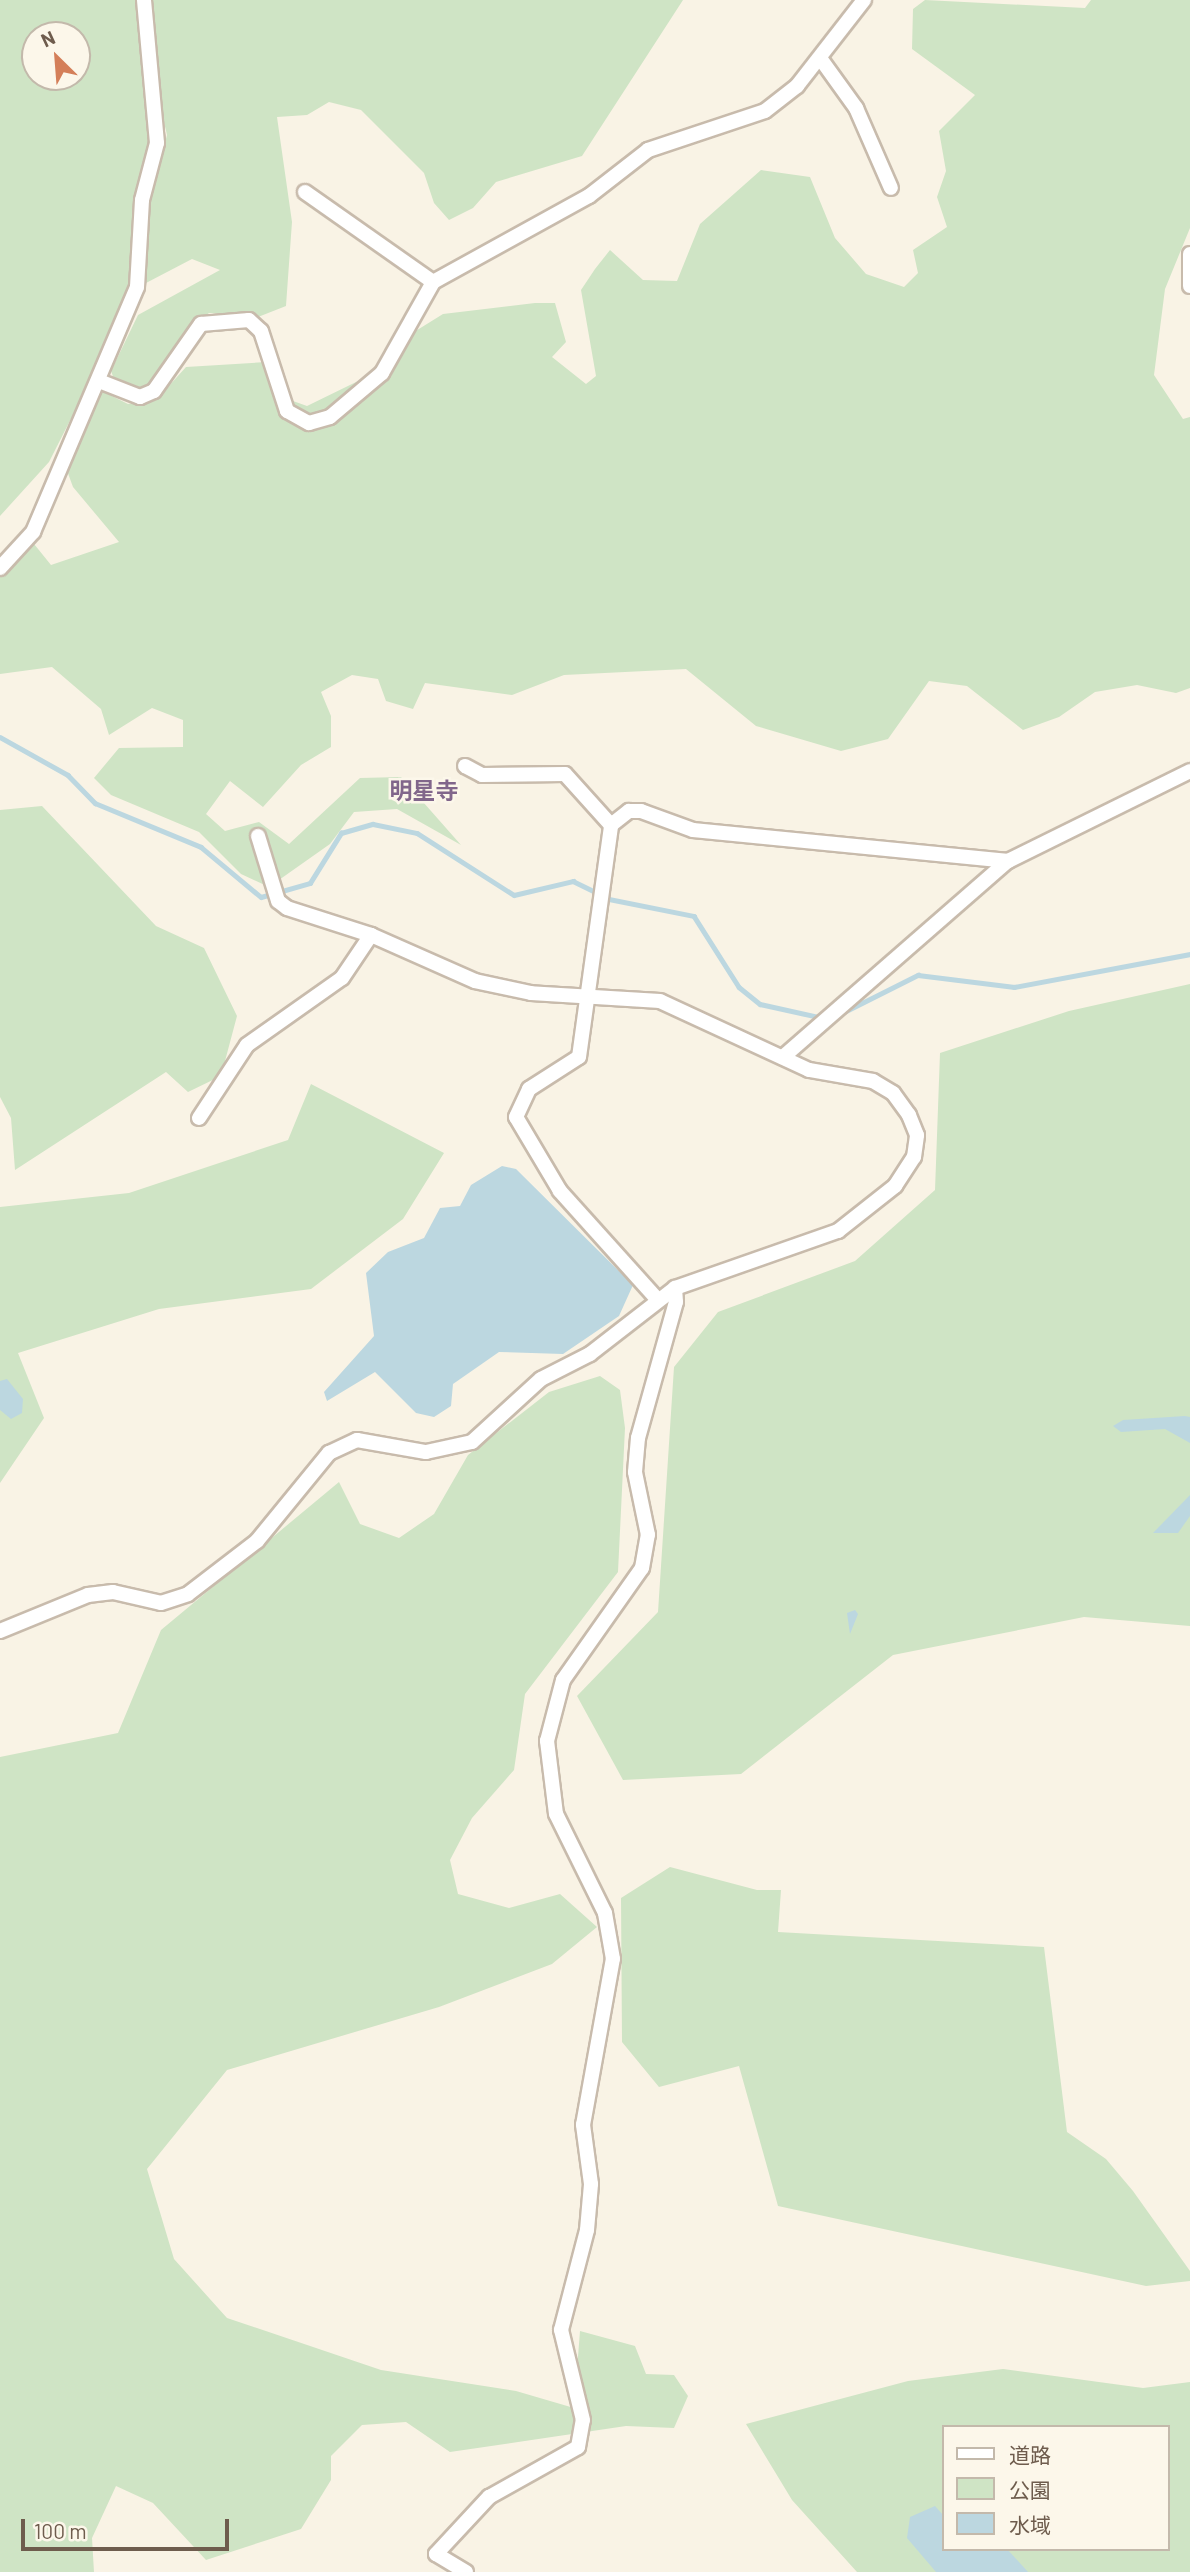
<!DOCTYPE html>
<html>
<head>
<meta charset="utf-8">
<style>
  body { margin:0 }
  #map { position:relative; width:1190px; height:2572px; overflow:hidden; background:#f9f3e5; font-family:Barlow,"Noto Sans JP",sans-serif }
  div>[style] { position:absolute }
  .green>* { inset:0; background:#cfe4c5 }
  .water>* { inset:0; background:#bcd7e0 }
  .stream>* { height:4.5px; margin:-2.25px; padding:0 2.25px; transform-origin:2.25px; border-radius:2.25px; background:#bcd7e0 }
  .roads { filter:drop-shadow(2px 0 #c8bbac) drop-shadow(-2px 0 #c8bbac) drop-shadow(0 2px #c8bbac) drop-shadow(0 -2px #c8bbac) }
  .minor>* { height:14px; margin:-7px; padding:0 7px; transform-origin:7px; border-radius:7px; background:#fff }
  span { translate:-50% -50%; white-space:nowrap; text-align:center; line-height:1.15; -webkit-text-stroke:5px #fcf7ea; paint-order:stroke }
  .quarter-label { font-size:23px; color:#81668b; font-weight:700 }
  .legend { position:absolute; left:942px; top:2425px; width:228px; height:126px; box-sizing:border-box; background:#fcf7ea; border:2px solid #c3b9ab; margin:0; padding:9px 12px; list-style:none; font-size:21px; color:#6e5c4d }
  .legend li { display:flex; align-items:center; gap:14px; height:35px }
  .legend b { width:35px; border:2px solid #c3b9ab }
  .north { position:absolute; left:21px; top:21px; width:70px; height:70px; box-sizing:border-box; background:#fcf7ea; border:2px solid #c3b9ab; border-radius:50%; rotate:335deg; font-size:19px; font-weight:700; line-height:28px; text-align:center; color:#6e5c4d }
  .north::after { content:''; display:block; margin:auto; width:24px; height:32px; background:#d47f59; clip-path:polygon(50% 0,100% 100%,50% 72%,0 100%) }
  .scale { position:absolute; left:21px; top:2519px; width:208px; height:32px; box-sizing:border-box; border:4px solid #6e5c4d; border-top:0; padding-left:9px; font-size:21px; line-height:24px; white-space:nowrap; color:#6e5c4d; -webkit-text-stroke:5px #fcf7ea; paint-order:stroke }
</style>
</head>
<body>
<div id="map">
  <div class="green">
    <div style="clip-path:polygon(evenodd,0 0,136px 0,153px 146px,136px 192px,133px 271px,118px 326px,49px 462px,0 516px,0 0,35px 35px,77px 35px,77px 77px,35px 77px,35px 35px)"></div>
    <div style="clip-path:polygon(152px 0,683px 0,582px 156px,496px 182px,473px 208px,449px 220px,434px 203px,424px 173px,361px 110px,329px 102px,307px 115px,277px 117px,292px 222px,286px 306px,258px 317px,209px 313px,190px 327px,155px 384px,141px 388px,115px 382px,111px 371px,138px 315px,220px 270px,192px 259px,146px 283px,148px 210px,167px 135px,155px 84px)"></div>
    <div style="clip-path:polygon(925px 0,1085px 8px,1091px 0,1190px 0,1190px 228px,1165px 289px,1154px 375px,1183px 419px,1190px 417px,1190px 688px,1176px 693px,1137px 685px,1095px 692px,1059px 717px,1023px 730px,967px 686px,929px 681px,888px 739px,841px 751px,756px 726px,686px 669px,564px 675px,512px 695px,425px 683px,413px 709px,386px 701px,378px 679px,352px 675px,321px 692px,331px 716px,331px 747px,301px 765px,263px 807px,230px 781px,206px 814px,225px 831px,259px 822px,289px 844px,360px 778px,401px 777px,461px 845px,397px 809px,354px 812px,330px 844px,269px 887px,241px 874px,199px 832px,111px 795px,94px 778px,119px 748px,183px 747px,183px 720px,152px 708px,109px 735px,101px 709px,52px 667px,0 674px,0 576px,30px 539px,51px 565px,119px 542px,73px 487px,66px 468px,102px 391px,128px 404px,158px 398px,186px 367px,266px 362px,279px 396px,307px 406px,395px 363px,414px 332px,443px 314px,535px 303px,555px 303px,566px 342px,552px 357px,586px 384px,596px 376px,581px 290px,595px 269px,610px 250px,643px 280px,677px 281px,700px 224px,761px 170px,810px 177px,835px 238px,866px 274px,904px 287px,918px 273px,913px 250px,947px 227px,937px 197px,946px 171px,939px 131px,975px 95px,912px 49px,913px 9px)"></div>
    <div style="clip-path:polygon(42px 806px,156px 926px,204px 948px,237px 1016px,221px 1076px,188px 1092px,166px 1072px,15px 1170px,11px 1118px,0 1097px,0 810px)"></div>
    <div style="clip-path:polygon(1190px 984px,1190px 1626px,1084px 1617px,893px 1655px,741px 1774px,623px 1780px,577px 1696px,658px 1612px,674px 1367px,718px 1312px,855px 1261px,935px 1190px,940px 1053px,1069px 1011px)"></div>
    <div style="clip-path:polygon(311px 1084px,444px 1153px,403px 1219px,311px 1289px,159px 1309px,18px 1353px,44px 1418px,0 1483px,0 1207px,129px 1193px,288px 1140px)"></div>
    <div style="clip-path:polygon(600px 1376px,620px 1390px,625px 1428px,618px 1572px,525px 1694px,514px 1770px,472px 1818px,450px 1860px,458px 1894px,509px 1908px,560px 1894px,597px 1927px,552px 1964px,439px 2007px,227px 2070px,147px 2169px,174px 2259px,227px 2318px,381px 2370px,516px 2391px,574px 2408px,580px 2331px,635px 2346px,646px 2374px,674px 2375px,688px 2396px,674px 2428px,626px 2426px,450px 2452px,406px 2422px,362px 2425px,331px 2456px,331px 2480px,301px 2529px,206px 2560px,153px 2503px,116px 2486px,92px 2538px,94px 2572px,0 2572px,0 1757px,118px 1733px,161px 1630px,339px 1482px,360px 1524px,399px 1538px,434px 1514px,468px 1455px,549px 1392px)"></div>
    <div style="clip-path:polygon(670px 1867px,757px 1890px,781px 1890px,778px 1932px,1044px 1947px,1067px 2132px,1106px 2159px,1133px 2191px,1190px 2271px,1190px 2281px,1146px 2286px,778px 2206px,739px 2066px,659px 2087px,622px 2042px,621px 1898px)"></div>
    <div style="clip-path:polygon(evenodd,1003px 2369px,1143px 2388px,1190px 2382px,1190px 2572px,857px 2572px,792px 2500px,746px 2424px,908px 2381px,1003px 2369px,943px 2427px,1167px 2427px,1167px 2549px,943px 2549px,943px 2427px)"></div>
  </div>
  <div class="water">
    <div style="clip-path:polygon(502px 1166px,516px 1169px,633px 1285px,619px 1316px,563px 1354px,499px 1352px,453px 1384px,451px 1406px,434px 1417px,416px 1413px,375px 1372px,327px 1401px,324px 1392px,374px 1336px,366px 1273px,388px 1252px,424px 1238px,440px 1208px,460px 1206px,471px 1185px)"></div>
    <div style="clip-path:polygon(7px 1379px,23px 1399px,22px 1413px,11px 1419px,0 1410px,0 1381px)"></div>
    <div style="clip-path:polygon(1185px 1416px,1190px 1417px,1190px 1443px,1165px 1429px,1121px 1432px,1113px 1426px,1123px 1420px)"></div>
    <div style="clip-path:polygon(1190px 1495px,1190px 1516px,1178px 1533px,1153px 1533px)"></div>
    <div style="clip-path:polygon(855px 1610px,858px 1614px,850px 1634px,847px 1613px)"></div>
    <div style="clip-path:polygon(935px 2506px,943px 2515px,943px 2549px,1007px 2549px,1028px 2572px,936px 2572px,907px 2538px,910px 2517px)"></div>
  </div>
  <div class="stream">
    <div style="left:0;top:737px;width:78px;rotate:29.2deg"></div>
    <div style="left:68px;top:775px;width:39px;rotate:46deg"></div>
    <div style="left:95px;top:803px;width:115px;rotate:22.5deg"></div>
    <div style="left:201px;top:847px;width:78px;rotate:39.8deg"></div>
    <div style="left:261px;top:897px;width:51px;rotate:-15.9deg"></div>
    <div style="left:310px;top:883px;width:59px;rotate:-58.2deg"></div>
    <div style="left:341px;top:833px;width:33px;rotate:-16deg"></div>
    <div style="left:373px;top:824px;width:45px;rotate:11.6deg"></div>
    <div style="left:417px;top:833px;width:115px;rotate:32.6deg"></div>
    <div style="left:514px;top:895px;width:61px;rotate:-13.3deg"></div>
    <div style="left:573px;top:881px;width:28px;rotate:26deg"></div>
    <div style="left:604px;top:898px;width:92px;rotate:11.3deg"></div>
    <div style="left:694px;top:916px;width:84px;rotate:57.6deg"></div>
    <div style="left:739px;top:987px;width:27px;rotate:39deg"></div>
    <div style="left:760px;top:1004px;width:65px;rotate:12.5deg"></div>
    <div style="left:844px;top:1012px;width:83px;rotate:-26.6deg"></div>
    <div style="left:918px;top:975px;width:97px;rotate:7.1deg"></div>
    <div style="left:1014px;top:987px;width:179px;rotate:-10.6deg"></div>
  </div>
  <div class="roads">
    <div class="minor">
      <div style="left:820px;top:58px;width:62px;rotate:54.2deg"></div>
      <div style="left:856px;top:108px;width:87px;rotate:66.4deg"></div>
      <div style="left:305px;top:192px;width:156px;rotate:35.1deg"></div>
      <div style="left:1190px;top:254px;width:32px;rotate:90deg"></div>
      <div style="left:99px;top:381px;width:44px;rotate:21.3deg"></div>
      <div style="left:140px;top:397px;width:15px;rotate:-23deg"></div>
      <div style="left:154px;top:391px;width:82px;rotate:-55deg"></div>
      <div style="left:201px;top:324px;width:48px;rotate:-4.8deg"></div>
      <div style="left:249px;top:320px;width:16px;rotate:43deg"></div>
      <div style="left:261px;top:331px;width:84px;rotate:72deg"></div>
      <div style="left:287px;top:411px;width:25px;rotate:29deg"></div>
      <div style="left:309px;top:423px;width:22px;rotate:-16deg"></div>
      <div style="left:330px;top:417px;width:68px;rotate:-40.2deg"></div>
      <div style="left:382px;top:373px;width:104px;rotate:-60.7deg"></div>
      <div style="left:433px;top:282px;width:178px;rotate:-28.9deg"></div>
      <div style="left:589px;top:196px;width:75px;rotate:-37.9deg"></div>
      <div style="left:648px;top:150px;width:123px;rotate:-18.4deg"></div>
      <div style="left:765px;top:111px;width:41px;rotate:-38deg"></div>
      <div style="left:797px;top:86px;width:109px;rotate:-52.1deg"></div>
      <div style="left:0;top:568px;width:49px;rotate:-47.5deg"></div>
      <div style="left:33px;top:532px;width:266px;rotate:-67deg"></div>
      <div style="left:137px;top:287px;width:87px;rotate:-86.7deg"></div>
      <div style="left:142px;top:200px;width:59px;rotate:-75.3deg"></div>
      <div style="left:157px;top:143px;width:144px;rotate:-95.2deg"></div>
      <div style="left:465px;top:766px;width:19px;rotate:28deg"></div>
      <div style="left:482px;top:775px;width:83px;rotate:-0.7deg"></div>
      <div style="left:565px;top:774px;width:69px;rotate:48deg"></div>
      <div style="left:783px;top:1057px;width:298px;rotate:-41.1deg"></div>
      <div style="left:1008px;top:861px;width:203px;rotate:-26.3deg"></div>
      <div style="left:199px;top:1118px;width:87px;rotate:-56.7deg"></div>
      <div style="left:247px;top:1045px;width:116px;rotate:-35.2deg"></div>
      <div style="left:342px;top:978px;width:52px;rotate:-56deg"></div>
      <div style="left:658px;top:1300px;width:147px;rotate:-132deg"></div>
      <div style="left:560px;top:1191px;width:86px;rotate:-120.7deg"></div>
      <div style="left:516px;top:1117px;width:31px;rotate:-65deg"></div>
      <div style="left:529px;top:1089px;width:59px;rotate:-32.6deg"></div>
      <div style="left:579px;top:1057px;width:234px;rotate:-82.1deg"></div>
      <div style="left:611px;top:825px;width:23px;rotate:-38deg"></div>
      <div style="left:629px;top:811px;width:12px"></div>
      <div style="left:641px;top:811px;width:55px;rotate:20.1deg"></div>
      <div style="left:693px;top:830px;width:317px;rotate:5.6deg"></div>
      <div style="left:0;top:1631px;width:95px;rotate:-22.2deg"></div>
      <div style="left:88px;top:1595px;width:25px;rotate:-7deg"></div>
      <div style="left:113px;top:1592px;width:49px;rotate:12.9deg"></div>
      <div style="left:161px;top:1603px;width:28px;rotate:-18deg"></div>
      <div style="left:188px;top:1594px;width:87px;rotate:-37.5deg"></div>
      <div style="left:257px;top:1541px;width:114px;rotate:-50.7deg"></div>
      <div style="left:329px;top:1453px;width:31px;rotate:-25deg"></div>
      <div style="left:357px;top:1440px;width:70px;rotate:9.9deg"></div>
      <div style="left:426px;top:1452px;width:47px;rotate:-12.3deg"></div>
      <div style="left:472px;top:1442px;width:93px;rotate:-42.4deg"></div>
      <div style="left:541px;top:1379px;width:55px;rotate:-27deg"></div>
      <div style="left:590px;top:1354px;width:108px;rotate:-37.8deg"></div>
      <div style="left:675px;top:1288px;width:173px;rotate:-19.3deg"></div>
      <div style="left:838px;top:1231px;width:73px;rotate:-38.3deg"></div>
      <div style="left:895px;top:1186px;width:35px;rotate:-57deg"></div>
      <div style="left:914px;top:1157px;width:22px;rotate:-82deg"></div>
      <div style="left:917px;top:1135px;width:22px;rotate:-112deg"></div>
      <div style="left:909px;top:1115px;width:27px;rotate:-126deg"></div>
      <div style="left:893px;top:1093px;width:23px;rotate:-149deg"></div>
      <div style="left:873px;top:1081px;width:65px;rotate:-170.2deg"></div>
      <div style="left:809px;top:1070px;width:164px;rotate:-155.2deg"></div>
      <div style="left:660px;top:1001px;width:129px;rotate:-176.5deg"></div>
      <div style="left:531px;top:993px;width:57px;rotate:-167.9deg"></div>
      <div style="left:475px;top:981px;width:114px;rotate:-156.1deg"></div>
      <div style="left:371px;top:935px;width:88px;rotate:-162.2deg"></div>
      <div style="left:287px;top:908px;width:11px;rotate:-142deg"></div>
      <div style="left:278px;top:901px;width:68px;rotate:-107.1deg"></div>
      <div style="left:466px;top:2572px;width:35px;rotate:-149deg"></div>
      <div style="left:436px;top:2554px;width:78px;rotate:-47.1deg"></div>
      <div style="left:489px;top:2497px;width:102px;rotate:-29.3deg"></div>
      <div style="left:578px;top:2447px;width:27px;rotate:-80deg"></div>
      <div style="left:583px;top:2420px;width:93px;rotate:-103.7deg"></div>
      <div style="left:561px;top:2330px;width:103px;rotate:-75.4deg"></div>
      <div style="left:587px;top:2230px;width:46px;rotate:-85deg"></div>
      <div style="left:591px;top:2184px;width:60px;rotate:-97.7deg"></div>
      <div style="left:583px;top:2125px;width:169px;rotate:-79.8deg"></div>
      <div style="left:613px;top:1959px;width:47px;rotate:-99.9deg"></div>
      <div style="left:605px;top:1913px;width:110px;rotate:-116.3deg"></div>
      <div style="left:556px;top:1814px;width:74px;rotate:-97deg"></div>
      <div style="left:547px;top:1741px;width:63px;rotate:-75.3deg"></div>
      <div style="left:563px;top:1680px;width:137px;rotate:-54.8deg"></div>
      <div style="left:642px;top:1568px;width:34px;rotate:-80deg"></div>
      <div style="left:648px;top:1535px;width:64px;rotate:-101.7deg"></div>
      <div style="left:635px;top:1472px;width:34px;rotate:-85deg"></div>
      <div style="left:638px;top:1438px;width:141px;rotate:-74.4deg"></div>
      <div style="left:676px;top:1302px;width:14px;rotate:-94deg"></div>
    </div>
  </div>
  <div class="quarter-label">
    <span style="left:424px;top:790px">明星寺</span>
  </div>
  <ul class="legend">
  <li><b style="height:9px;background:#fff"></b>道路</li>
  <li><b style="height:19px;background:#cfe4c5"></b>公園</li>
  <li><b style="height:19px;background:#bcd7e0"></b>水域</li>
  </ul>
  <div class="north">N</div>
  <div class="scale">100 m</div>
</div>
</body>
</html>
